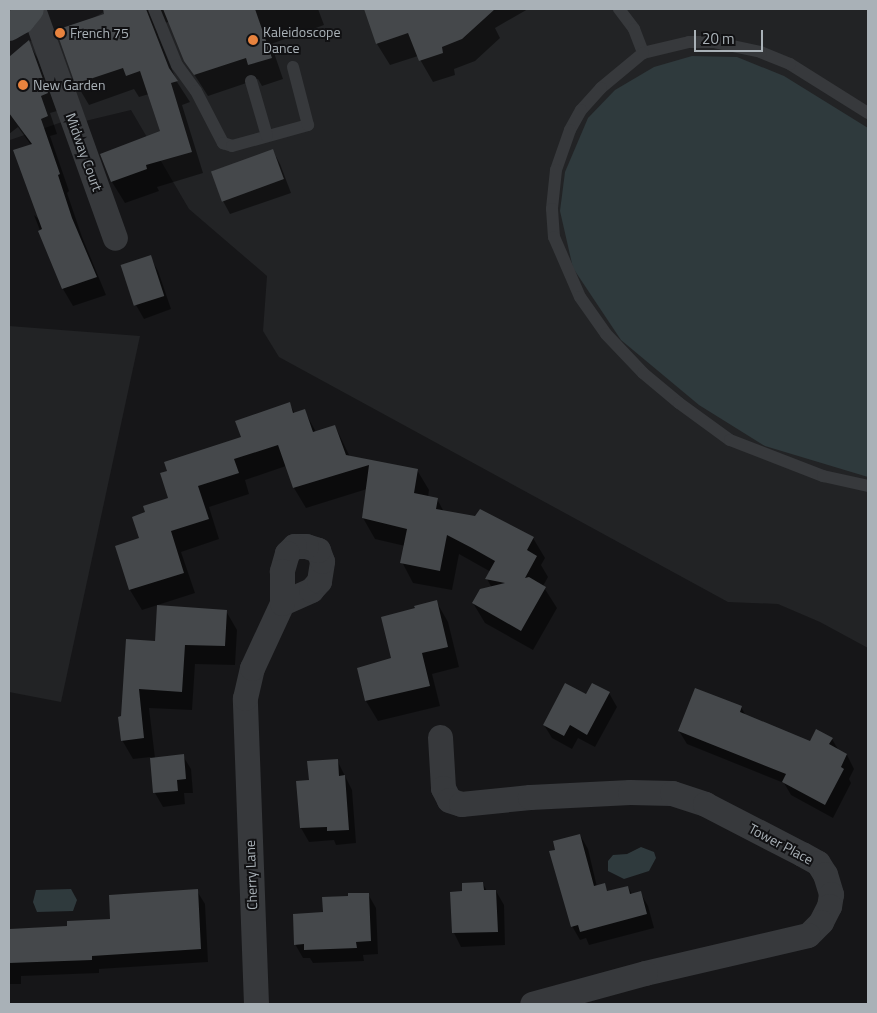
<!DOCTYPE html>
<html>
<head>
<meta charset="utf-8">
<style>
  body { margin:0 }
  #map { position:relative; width:877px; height:1013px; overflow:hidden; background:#161618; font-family:"Titillium Web",sans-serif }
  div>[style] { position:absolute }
  .built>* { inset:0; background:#222325 }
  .water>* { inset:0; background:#2f3a3d }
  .shadow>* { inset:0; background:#0007 }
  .building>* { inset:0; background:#45484b; transform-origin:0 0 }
  .lane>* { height:12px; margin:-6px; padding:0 6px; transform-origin:6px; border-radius:6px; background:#37393c }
  .street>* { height:25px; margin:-12.5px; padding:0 12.5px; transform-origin:12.5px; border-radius:12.5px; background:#37393c }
  .secondary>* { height:28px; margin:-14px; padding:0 14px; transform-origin:14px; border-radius:14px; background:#45494c }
  .dots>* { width:14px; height:14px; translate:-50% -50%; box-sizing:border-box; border:2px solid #111113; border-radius:50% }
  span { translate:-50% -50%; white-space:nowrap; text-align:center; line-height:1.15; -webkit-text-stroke:4px #111113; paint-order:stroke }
  .poi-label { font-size:14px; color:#a9b1b7 }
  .left { translate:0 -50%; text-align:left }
  .street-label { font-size:14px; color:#a9b1b7 }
  .frame { position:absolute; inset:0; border:10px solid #a9b1b7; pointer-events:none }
  .scale { position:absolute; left:694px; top:30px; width:69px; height:22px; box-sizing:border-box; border:2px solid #a9b1b7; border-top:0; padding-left:6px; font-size:15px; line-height:18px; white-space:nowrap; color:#a9b1b7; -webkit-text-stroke:4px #111113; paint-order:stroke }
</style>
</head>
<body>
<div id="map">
  <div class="built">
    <div style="clip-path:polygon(109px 9px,868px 9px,868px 648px,820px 622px,778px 604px,728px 602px,279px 357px,263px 331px,267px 276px,189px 209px,131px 110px,81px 122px,51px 32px,93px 18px)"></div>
    <div style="clip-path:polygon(36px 39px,65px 121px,10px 140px,9px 149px,9px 57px,24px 44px)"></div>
    <div style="clip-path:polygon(9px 326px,140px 336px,61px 702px,9px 692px)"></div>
  </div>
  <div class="water">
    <div style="clip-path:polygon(692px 56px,737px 57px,784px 76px,868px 128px,868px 477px,765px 446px,699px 405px,621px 340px,573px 268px,560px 211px,565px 172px,588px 118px,615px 90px,654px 67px)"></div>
    <div style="clip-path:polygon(641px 847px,654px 852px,656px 858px,649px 871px,624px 879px,608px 871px,608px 861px,613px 855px,627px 854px)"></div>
    <div style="clip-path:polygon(71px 889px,77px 900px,73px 911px,37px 912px,33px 902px,36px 890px)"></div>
  </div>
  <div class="shadow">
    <div style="clip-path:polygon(113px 9px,318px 9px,324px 25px,271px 44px,283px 79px,262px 86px,258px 79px,208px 96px,185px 60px,169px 22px,163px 23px,158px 35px,177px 82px,190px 102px,182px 105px,203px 173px,157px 187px,159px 191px,125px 203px,112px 182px,102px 155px,162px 132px,149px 94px,139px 97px,134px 89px,89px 105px,76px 83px,106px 15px,105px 11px)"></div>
    <div style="clip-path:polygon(377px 9px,528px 9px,495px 28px,500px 38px,475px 61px,454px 69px,455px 75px,433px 82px,418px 56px,390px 65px,377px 44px,366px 12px)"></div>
    <div style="clip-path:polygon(28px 42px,38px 59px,57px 111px,50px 113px,57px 134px,50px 136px,69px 191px,67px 193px,82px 237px,106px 295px,73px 306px,63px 289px,34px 215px,41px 221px,31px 145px,18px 127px,9px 134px,9px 59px)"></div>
    <div style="clip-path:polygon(273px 151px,280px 164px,291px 193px,230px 214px,223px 201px,213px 171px)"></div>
    <div style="clip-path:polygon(150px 257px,158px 271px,171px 309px,144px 319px,136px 305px)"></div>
    <div style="clip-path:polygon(289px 403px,295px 414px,304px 410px,316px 432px,335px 426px,350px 457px,417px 470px,429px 490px,428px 497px,437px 499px,444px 512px,533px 538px,545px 558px,541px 565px,548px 577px,543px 586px,557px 608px,533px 650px,485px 623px,473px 603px,492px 588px,487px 579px,491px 572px,459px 554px,452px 590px,413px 583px,402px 562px,405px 546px,375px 539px,363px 518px,367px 489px,306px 508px,294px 488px,286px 466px,245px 480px,249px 494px,209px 507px,219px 539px,181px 552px,195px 593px,142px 610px,130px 590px,116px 547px,140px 539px,147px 513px,170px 498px,243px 438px)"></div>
    <div style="clip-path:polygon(436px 601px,448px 622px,459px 667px,432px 674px,440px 706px,378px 721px,366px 701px,358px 669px,393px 658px,416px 609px)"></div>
    <div style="clip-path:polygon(226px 611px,237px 630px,235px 665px,195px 664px,192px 710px,149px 708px,155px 758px,183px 756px,191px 769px,193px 793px,184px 793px,185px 804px,163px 807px,155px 793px,151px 757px,133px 759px,122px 740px,122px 717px,156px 642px)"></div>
    <div style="clip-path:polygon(609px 693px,617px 707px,595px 747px,578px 738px,572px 749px,552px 738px,544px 725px,586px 696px)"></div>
    <div style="clip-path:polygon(741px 707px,746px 716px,810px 743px,832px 739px,839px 751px,847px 755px,854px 769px,849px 779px,851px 783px,833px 818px,791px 795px,784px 783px,687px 744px,679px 731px)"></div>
    <div style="clip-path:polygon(337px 760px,352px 790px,356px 843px,336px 845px,334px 840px,309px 842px,301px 828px,310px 782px)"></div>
    <div style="clip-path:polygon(580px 835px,588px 849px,597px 887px,604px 885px,608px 892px,628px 887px,632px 894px,640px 892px,648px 906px,654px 928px,589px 945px,586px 938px,580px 940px,572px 926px,557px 851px)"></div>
    <div style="clip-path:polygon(483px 884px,487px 891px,496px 891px,504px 905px,505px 945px,461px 947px,454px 933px,452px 893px,463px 892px)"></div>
    <div style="clip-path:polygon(197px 891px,205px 904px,208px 962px,99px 969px,99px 973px,21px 976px,21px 984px,9px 984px,9px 929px,69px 927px,112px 921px)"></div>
    <div style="clip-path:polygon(368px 894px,376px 908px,378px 954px,363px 955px,364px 961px,313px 963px,310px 958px,303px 958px,295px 944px,324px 914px,349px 897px)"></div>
  </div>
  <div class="building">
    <div style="clip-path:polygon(103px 9px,146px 9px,169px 68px,178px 81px,171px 83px,192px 152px,146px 165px,147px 169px,111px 182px,100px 154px,160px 131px,140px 71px,126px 76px,123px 68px,75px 84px,56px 30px,104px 14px)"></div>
    <div style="clip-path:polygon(163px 9px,255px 9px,272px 58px,248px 65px,246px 58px,194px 75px,184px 61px)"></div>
    <div style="clip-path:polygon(364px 9px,495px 9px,462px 39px,442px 47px,443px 53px,419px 61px,408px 33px,376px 44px)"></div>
    <div style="clip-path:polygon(29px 40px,48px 93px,41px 96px,48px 116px,41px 119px,60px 174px,58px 175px,72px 218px,97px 277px,62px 289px,38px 231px,42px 229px,13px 150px,32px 144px,9px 113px,9px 57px)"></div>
    <div style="left:273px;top:149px;width:32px;height:66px;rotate:70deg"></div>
    <div style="left:151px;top:255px;width:43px;height:32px;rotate:72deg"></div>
    <div style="clip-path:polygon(290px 402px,293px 413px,305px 409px,313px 432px,335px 425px,346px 455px,418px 469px,414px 493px,438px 498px,436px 509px,475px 516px,480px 509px,534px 537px,527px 550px,537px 556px,525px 578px,529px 577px,546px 587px,521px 631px,472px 603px,480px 589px,505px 583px,485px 579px,495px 561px,472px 548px,447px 535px,440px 571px,400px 563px,407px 529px,362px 518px,369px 465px,293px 488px,278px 445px,234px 459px,239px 473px,198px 486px,209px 519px,171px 531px,184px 573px,129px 590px,115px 546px,139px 538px,132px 517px,145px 512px,143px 506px,168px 498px,160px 473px,167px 471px,164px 462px,241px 437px,235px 421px)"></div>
    <div style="clip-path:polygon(437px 600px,448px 647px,422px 653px,430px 686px,365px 701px,357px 668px,391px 658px,381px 617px,415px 608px,414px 606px)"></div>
    <div style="clip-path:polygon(157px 605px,227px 610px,225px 646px,185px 645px,182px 692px,139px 689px,144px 738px,121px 741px,118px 717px,121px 716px,126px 639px,155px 641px)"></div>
    <div style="clip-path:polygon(565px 683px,586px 694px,592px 683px,610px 692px,587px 735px,570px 725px,564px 736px,543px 725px)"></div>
    <div style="clip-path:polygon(695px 688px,742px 706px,740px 712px,810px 741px,816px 729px,833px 738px,829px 744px,847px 754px,841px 767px,844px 769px,825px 805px,782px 782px,786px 774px,678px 731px)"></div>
    <div style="clip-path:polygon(184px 754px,186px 779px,177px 780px,178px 791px,153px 793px,150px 758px)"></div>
    <div style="clip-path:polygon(338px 759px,339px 776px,345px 775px,349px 830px,327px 831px,327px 827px,300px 828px,296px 781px,309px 780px,307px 761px)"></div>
    <div style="clip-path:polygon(580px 834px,594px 886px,605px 883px,607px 891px,628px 886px,630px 894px,641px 891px,647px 914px,580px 932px,578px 925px,571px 927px,549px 851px,555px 850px,553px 841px)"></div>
    <div style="clip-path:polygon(483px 882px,484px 890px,496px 890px,498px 932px,452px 933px,450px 892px,462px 891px,462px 883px)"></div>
    <div style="clip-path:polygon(198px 889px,201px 949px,92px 956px,92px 960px,9px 963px,9px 929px,67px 926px,67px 921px,110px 919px,109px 895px)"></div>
    <div style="clip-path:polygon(348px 893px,369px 893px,371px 941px,356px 942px,357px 948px,304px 950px,304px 944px,294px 945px,293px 914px,323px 912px,322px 897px,348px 896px)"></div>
  </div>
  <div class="lane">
    <div style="left:154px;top:9px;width:61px;rotate:67.7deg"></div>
    <div style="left:177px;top:65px;width:32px;rotate:54deg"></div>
    <div style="left:196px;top:91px;width:59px;rotate:62.6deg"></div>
    <div style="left:223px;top:143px;width:9px;rotate:18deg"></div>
    <div style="left:232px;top:146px;width:79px;rotate:-15.4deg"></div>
    <div style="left:308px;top:125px;width:60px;rotate:-104.5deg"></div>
    <div style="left:619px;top:9px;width:25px;rotate:53deg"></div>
    <div style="left:634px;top:29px;width:26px;rotate:69deg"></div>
    <div style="left:251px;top:81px;width:57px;rotate:73.8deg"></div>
    <div style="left:868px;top:113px;width:92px;rotate:-147.9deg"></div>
    <div style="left:790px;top:64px;width:31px;rotate:-158deg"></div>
    <div style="left:761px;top:52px;width:49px;rotate:-168.2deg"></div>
    <div style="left:713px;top:42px;width:24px;rotate:180deg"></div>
    <div style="left:689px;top:42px;width:47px;rotate:166.6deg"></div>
    <div style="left:643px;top:53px;width:55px;rotate:140.2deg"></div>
    <div style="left:601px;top:88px;width:30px;rotate:132deg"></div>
    <div style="left:581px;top:110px;width:23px;rotate:119deg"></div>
    <div style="left:570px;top:130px;width:42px;rotate:109.3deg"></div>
    <div style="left:556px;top:170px;width:39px;rotate:96deg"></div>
    <div style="left:552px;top:209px;width:28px;rotate:86deg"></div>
    <div style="left:554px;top:237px;width:65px;rotate:66.6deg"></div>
    <div style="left:580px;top:297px;width:45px;rotate:54.9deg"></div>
    <div style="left:606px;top:334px;width:54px;rotate:46.5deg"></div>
    <div style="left:643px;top:373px;width:47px;rotate:39.8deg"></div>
    <div style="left:679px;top:403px;width:63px;rotate:36deg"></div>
    <div style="left:730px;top:440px;width:100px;rotate:21.2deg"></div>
    <div style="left:823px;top:476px;width:46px;rotate:12.5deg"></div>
  </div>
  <div class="street">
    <div style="left:33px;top:9px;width:243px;rotate:70.3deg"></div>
    <div style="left:440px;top:737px;width:51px;rotate:86.6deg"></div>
    <div style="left:443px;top:788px;width:13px;rotate:63deg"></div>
    <div style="left:449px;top:800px;width:13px;rotate:18deg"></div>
    <div style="left:461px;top:804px;width:69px;rotate:-5.8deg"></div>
    <div style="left:530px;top:797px;width:100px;rotate:-2.9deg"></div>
    <div style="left:630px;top:792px;width:42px;rotate:1.4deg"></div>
    <div style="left:672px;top:793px;width:35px;rotate:18deg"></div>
    <div style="left:705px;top:804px;width:109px;rotate:27.3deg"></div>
    <div style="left:802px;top:854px;width:18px;rotate:29deg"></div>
    <div style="left:818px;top:863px;width:13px;rotate:58deg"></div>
    <div style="left:825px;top:874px;width:21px;rotate:73deg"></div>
    <div style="left:831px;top:894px;width:12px;rotate:99deg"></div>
    <div style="left:829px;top:906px;width:18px;rotate:117deg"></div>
    <div style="left:821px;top:922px;width:18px;rotate:135deg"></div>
    <div style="left:808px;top:935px;width:167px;rotate:166.9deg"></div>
    <div style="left:645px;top:973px;width:117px;rotate:164.7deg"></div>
    <div style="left:256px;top:1004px;width:306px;rotate:-92.1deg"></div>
    <div style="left:245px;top:698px;width:31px;rotate:-77deg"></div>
    <div style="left:252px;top:668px;width:72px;rotate:-65.2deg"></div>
    <div style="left:282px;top:603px;width:32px;rotate:-24deg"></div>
    <div style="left:311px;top:590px;width:12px;rotate:-48deg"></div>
    <div style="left:319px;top:581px;width:20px;rotate:-81deg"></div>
    <div style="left:322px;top:561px;width:12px;rotate:-110deg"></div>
    <div style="left:318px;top:550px;width:13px;rotate:-162deg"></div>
    <div style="left:306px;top:546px;width:12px;rotate:180deg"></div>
    <div style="left:294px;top:546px;width:10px;rotate:135deg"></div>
    <div style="left:287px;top:553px;width:19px;rotate:106deg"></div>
    <div style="left:282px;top:571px;width:32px;rotate:90deg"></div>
  </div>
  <div class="secondary">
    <div style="left:9px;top:27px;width:14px;rotate:-30deg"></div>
    <div style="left:21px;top:20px;width:14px;rotate:-51deg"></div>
  </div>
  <div class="dots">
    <div style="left:60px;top:33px;background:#e8833e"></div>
    <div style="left:253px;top:40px;background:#e8833e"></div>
    <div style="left:23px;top:85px;background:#e8833e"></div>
  </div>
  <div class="poi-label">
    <span class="left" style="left:263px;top:40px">Kaleidoscope<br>Dance</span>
    <span class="left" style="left:70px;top:33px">French 75</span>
    <span class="left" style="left:33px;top:85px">New Garden</span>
  </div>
  <div class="street-label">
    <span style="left:84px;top:152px;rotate:70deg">Midway Court</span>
    <span style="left:781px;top:844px;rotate:28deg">Tower Place</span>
    <span style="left:251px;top:875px;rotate:-92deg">Cherry Lane</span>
  </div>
  <div class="frame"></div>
  <div class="scale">20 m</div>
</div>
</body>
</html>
